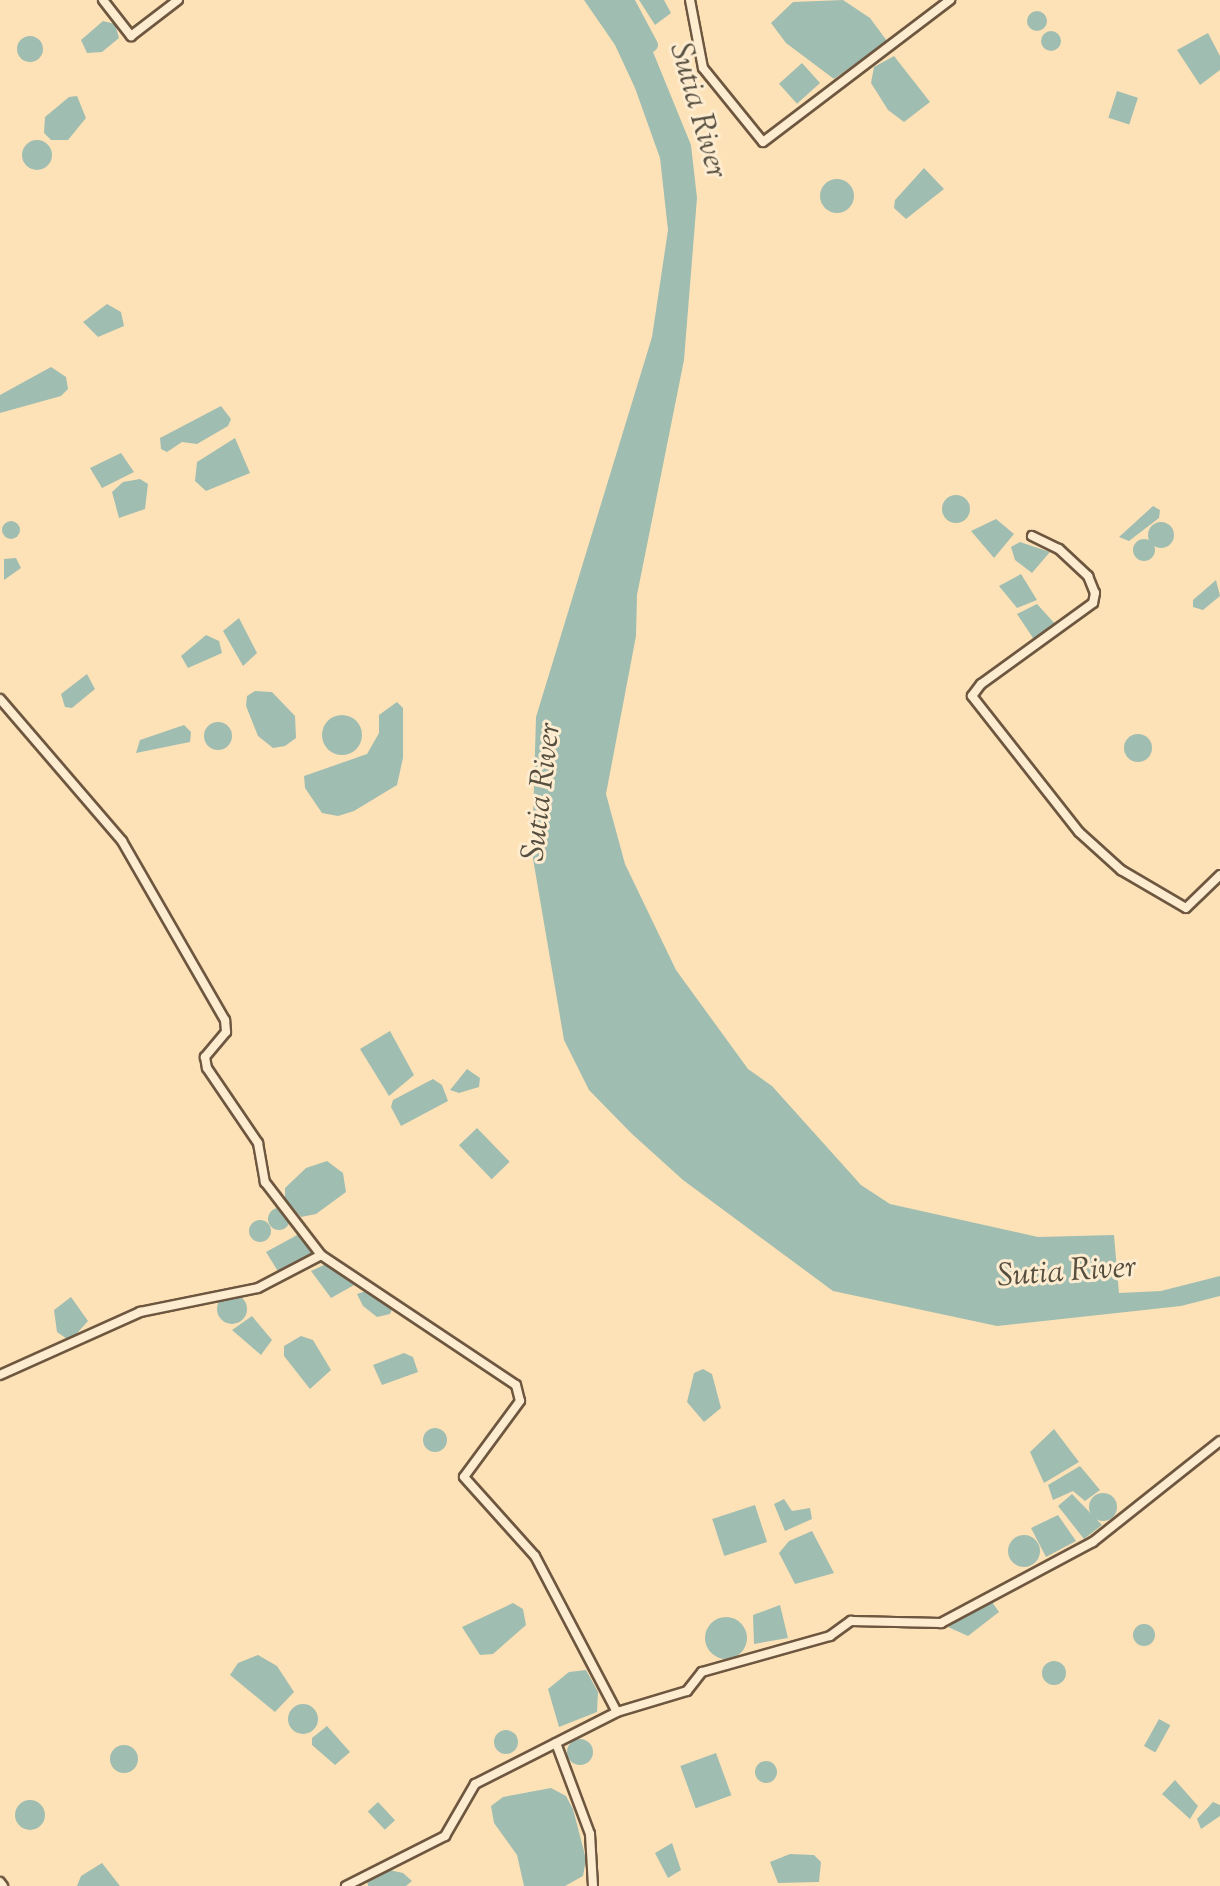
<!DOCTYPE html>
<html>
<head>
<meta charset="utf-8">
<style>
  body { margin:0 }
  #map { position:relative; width:1220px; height:1886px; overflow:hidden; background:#fee2b7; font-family:"Sorts Mill Goudy",serif }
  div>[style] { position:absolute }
  .water>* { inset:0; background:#a0bdb1; transform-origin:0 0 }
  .round { border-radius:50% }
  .river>* { height:14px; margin:-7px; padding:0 7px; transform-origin:7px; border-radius:7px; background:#a0bdb1 }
  .roads { filter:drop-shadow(2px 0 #6e5740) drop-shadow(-2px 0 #6e5740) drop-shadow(0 2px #6e5740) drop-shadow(0 -2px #6e5740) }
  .minor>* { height:8px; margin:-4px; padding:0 4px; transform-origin:4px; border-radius:4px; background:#feecd0 }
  span { translate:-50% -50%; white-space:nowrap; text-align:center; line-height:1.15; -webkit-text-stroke:6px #feecd0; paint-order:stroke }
  .water-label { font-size:32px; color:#564e3f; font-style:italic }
</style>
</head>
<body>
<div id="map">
  <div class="water">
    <div style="clip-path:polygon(584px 0,624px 0,642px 25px,691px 145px,697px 198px,684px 360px,637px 595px,636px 636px,606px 794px,625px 864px,676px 970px,748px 1069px,772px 1086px,861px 1185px,890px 1204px,1038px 1237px,1114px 1235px,1119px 1293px,1161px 1291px,1220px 1276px,1220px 1296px,1181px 1306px,997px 1326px,833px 1291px,683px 1180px,631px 1133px,589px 1090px,564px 1040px,532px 853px,536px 717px,652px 337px,668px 230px,660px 158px,635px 88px,615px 45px)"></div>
    <div style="clip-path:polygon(639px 0,664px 0,671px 13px,655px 25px)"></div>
    <div style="clip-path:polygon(843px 0,870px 18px,887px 41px,834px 79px,786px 43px,771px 23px,793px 2px)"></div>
    <div class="round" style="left:1027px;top:11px;width:20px;height:20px"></div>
    <div style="clip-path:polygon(103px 21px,115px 24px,119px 38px,102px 52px,87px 53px,81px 40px)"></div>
    <div class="round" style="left:1041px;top:31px;width:20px;height:20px"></div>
    <div style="clip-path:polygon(1208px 33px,1220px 56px,1220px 70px,1200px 85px,1177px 50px)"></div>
    <div class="round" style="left:17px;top:36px;width:26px;height:26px"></div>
    <div style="clip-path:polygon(894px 56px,930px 102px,904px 122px,888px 110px,871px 83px,874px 67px)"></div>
    <div style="left:802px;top:63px;width:27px;height:31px;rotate:48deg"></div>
    <div style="left:1117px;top:91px;width:22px;height:28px;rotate:18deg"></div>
    <div style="clip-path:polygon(77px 96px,86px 118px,68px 140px,51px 140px,44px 133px,45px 117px,69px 97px)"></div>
    <div class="round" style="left:22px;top:140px;width:30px;height:30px"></div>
    <div style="clip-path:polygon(924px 168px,944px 189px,906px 219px,894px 208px,895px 200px)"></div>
    <div class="round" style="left:820px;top:179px;width:34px;height:34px"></div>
    <div style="clip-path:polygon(107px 304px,121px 312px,124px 326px,98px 337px,83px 322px)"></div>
    <div style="clip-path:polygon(51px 367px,66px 377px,68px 389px,61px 396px,0 413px,0 395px)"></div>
    <div style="clip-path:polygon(221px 406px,231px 419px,228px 426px,197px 444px,182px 442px,167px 452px,161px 449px,160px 438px)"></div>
    <div style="clip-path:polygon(235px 438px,250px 473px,206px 491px,195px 481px,197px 462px)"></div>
    <div style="clip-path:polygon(121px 453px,134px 472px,102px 488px,90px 468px)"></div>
    <div style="clip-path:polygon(140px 479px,148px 484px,145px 509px,119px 518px,112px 492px,123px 482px)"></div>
    <div class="round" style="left:942px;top:495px;width:28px;height:28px"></div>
    <div style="clip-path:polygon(1153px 506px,1160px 510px,1159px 518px,1129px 541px,1119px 537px)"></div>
    <div style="clip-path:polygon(996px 519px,1014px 534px,994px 558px,971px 531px)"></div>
    <div class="round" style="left:2px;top:521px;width:18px;height:18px"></div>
    <div class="round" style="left:1148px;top:522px;width:26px;height:26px"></div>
    <div class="round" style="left:1133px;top:539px;width:22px;height:22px"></div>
    <div style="clip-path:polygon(1020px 542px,1050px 552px,1032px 573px,1015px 560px,1011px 547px)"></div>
    <div style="clip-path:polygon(16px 558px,21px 568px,4px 580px,4px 559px)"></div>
    <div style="clip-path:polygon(1021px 574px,1037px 600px,1017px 608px,999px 586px)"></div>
    <div style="clip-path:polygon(1216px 580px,1220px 596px,1203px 610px,1193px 607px,1193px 600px)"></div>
    <div style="clip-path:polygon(1037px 604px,1057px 626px,1035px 641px,1017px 614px)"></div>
    <div style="clip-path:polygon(239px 618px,257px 653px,243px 666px,223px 631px)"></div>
    <div style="clip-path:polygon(206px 635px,219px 641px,222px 653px,188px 668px,181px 656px)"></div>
    <div style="clip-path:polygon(87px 674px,95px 689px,72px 708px,65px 707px,61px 694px)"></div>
    <div style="clip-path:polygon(255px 691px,272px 692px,295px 716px,296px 738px,285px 746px,273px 748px,258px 736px,246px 706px,247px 696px)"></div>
    <div style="clip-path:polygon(397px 702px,403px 708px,403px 758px,397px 785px,354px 811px,338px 816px,322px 813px,305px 788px,304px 776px,367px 754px,379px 733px,379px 715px)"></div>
    <div class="round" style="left:322px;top:715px;width:40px;height:40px"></div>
    <div class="round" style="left:204px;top:722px;width:28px;height:28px"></div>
    <div style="clip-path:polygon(184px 725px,191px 732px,190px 742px,136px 753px,140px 740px)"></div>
    <div class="round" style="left:1124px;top:734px;width:28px;height:28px"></div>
    <div style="clip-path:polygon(390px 1031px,414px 1075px,389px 1096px,360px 1049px)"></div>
    <div style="clip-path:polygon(467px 1069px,480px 1078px,479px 1087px,459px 1093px,450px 1090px)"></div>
    <div style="clip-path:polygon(433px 1079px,442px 1085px,448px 1101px,401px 1126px,391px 1107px,393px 1100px)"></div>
    <div style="left:477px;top:1128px;width:47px;height:25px;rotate:46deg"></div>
    <div style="clip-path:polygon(327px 1161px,343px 1173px,346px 1192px,316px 1214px,301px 1217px,285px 1199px,285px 1188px,306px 1168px)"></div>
    <div class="round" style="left:268px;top:1208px;width:22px;height:22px"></div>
    <div class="round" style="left:249px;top:1220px;width:22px;height:22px"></div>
    <div style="clip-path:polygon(299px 1234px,315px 1252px,279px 1273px,266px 1252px)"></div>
    <div style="clip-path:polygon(324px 1265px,354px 1281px,356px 1284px,331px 1298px,311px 1271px)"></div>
    <div style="clip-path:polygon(369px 1290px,393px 1307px,390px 1314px,377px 1317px,363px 1306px,357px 1294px)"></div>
    <div class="round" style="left:217px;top:1294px;width:30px;height:30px"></div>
    <div style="clip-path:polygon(71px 1297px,88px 1321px,70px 1341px,57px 1332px,54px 1310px)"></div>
    <div style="clip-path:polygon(252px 1316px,272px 1340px,261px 1355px,232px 1330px)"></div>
    <div style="clip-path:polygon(301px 1336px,313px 1340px,331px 1370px,310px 1389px,284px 1356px,284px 1346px)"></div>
    <div style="clip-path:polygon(404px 1353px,413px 1357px,418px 1372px,382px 1385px,373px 1365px)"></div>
    <div style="clip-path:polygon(703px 1369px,712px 1374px,721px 1408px,704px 1422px,687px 1402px,694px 1373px)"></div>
    <div class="round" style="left:423px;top:1428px;width:24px;height:24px"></div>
    <div style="clip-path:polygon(1054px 1429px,1079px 1462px,1044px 1483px,1030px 1452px)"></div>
    <div style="clip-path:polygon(1080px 1466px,1100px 1490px,1085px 1501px,1073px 1491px,1053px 1500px,1048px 1485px)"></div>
    <div class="round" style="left:1089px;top:1493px;width:28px;height:28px"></div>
    <div style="clip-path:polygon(1072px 1494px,1102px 1525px,1084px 1539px,1058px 1506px)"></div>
    <div style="clip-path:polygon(784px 1499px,792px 1511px,810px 1508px,812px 1519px,785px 1531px,774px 1504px)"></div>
    <div style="left:755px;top:1505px;width:39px;height:45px;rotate:72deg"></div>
    <div style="clip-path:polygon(1058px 1515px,1076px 1541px,1046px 1557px,1031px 1528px)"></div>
    <div style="clip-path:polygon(812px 1531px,834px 1573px,795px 1584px,779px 1553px,789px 1541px)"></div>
    <div class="round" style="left:1008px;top:1535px;width:32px;height:32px"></div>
    <div style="clip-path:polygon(990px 1599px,999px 1612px,968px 1636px,948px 1627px)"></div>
    <div style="clip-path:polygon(513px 1603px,523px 1609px,526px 1625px,493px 1654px,480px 1655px,462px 1627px)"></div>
    <div style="clip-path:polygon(780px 1605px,788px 1638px,754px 1644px,753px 1615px)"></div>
    <div class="round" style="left:705px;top:1617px;width:42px;height:42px"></div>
    <div class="round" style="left:1133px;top:1624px;width:22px;height:22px"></div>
    <div style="clip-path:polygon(258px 1655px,277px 1666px,294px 1692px,275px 1712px,230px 1675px,238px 1663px)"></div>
    <div class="round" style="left:1042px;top:1661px;width:24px;height:24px"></div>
    <div style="clip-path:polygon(586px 1670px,598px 1692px,597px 1712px,559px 1727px,548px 1689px,569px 1672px)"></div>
    <div class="round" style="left:288px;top:1704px;width:30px;height:30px"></div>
    <div style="left:1159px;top:1719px;width:13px;height:31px;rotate:29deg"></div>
    <div style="clip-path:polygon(327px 1726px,350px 1752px,335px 1765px,312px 1745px,312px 1738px)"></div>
    <div class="round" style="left:494px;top:1730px;width:24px;height:24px"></div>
    <div class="round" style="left:567px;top:1739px;width:26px;height:26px"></div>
    <div class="round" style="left:110px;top:1745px;width:28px;height:28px"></div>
    <div style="left:716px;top:1753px;width:45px;height:38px;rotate:70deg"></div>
    <div class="round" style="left:755px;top:1761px;width:22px;height:22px"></div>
    <div style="clip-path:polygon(1175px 1780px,1198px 1806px,1190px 1819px,1162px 1794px)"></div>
    <div style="clip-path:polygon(551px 1788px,566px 1796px,573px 1809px,586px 1859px,583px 1876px,565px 1886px,524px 1886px,517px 1855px,494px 1823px,491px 1806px,503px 1797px)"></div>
    <div class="round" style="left:15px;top:1800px;width:30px;height:30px"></div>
    <div style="left:378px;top:1802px;width:25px;height:14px;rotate:47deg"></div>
    <div style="clip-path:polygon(1213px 1802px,1220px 1805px,1220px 1816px,1201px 1829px,1197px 1819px)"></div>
    <div style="clip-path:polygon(672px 1843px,681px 1870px,668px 1878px,655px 1853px)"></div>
    <div style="clip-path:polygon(790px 1854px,814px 1855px,821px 1862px,819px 1882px,778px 1883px,770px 1862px)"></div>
    <div style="clip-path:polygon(102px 1863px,120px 1886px,77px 1886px,81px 1876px)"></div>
    <div style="clip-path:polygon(385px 1869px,403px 1873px,412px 1881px,406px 1886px,368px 1886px,367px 1879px)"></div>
  </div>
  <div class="river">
    <div style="left:627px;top:0;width:51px;rotate:61.9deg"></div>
  </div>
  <div class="roads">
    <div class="minor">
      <div style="left:103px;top:0;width:46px;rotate:52.1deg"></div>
      <div style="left:131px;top:36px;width:59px;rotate:-37.5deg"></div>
      <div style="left:690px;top:0;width:69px;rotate:79.2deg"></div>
      <div style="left:703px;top:68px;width:95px;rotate:51deg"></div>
      <div style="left:763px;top:142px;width:235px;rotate:-37.2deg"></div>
      <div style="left:1032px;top:536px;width:30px;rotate:26deg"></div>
      <div style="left:1059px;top:549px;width:40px;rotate:43deg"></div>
      <div style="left:1088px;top:576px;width:18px;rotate:68deg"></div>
      <div style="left:1095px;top:593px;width:10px;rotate:101deg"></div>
      <div style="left:1093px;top:603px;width:138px;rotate:144.1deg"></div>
      <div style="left:981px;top:684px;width:15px;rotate:127deg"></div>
      <div style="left:972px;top:696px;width:173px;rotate:51.8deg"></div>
      <div style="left:1079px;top:832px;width:57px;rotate:42.1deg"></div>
      <div style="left:1121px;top:870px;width:75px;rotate:30.3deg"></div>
      <div style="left:1186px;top:908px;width:47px;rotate:-44.1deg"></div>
      <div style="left:0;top:699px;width:187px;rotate:49.3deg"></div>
      <div style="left:122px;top:841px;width:207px;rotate:60.1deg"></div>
      <div style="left:225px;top:1020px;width:12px;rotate:85deg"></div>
      <div style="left:226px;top:1032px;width:33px;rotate:130deg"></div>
      <div style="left:205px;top:1057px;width:11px;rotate:80deg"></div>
      <div style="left:207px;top:1068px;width:91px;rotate:55.8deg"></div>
      <div style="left:258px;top:1143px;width:40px;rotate:80deg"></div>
      <div style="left:265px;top:1182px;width:92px;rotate:52.5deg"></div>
      <div style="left:0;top:1375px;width:154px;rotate:-24.2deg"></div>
      <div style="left:140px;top:1312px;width:120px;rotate:-11.5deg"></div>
      <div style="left:258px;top:1288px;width:71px;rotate:-27.6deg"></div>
      <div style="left:321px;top:1255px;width:234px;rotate:33.7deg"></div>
      <div style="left:516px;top:1385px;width:16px;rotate:76deg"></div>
      <div style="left:520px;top:1401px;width:94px;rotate:126.4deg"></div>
      <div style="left:464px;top:1477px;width:106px;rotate:48.1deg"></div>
      <div style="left:535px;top:1556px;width:176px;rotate:62.3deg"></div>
      <div style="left:556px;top:1743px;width:97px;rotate:69.5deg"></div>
      <div style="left:590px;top:1834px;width:52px;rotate:86.7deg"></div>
      <div style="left:0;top:1882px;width:5px;rotate:53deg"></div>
      <div style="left:346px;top:1886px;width:111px;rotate:-26.8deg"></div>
      <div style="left:445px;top:1836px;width:60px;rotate:-60deg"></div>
      <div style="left:475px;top:1784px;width:159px;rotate:-26.9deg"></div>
      <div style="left:617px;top:1712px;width:73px;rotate:-16.7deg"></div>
      <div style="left:687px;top:1691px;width:24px;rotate:-52deg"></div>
      <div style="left:702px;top:1672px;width:133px;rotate:-15.7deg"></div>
      <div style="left:830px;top:1636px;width:26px;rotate:-36deg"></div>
      <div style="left:851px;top:1621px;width:90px;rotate:1.3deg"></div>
      <div style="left:941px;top:1623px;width:172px;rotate:-28.1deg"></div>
      <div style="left:1093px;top:1542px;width:162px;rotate:-38.5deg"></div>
    </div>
  </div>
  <div class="water-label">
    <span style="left:697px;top:111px;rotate:74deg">Sutia River</span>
    <span style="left:543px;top:792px;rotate:-83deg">Sutia River</span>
    <span style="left:1067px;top:1273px;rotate:-4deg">Sutia River</span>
  </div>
</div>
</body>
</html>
